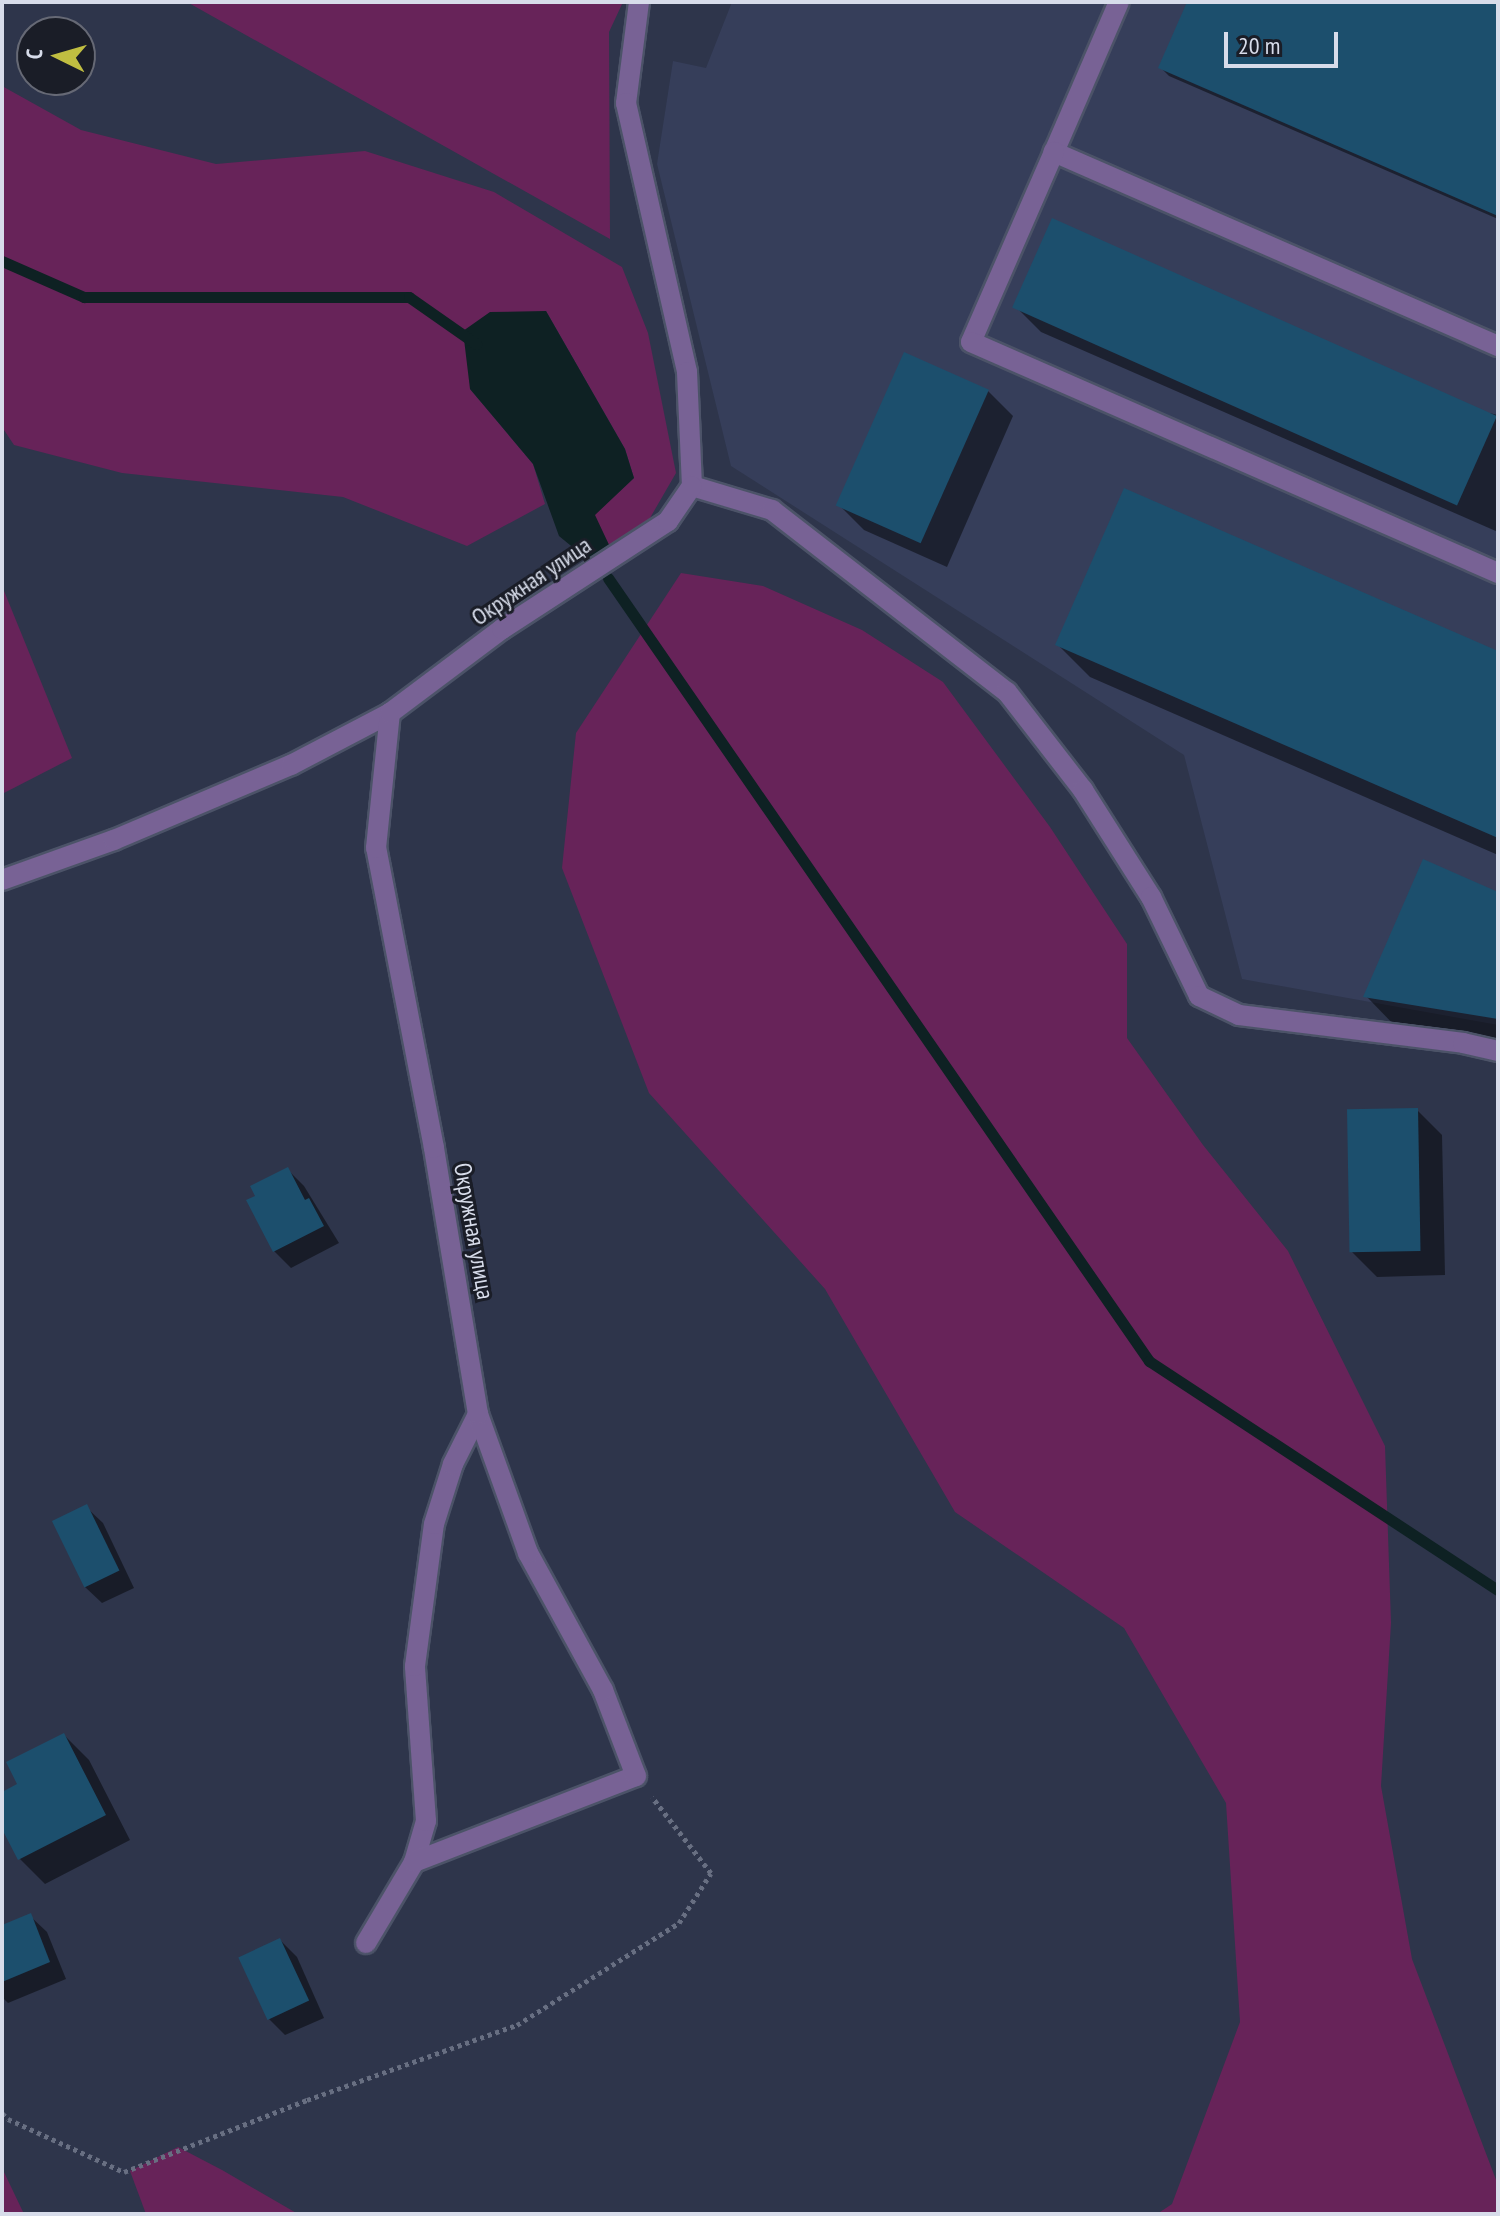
<!DOCTYPE html>
<html>
<head>
<meta charset="utf-8">
<style>
  body { margin:0 }
  #map { position:relative; width:1500px; height:2216px; overflow:hidden; background:#2e354b; font-family:"PT Sans Narrow",sans-serif }
  div>[style] { position:absolute }
  .built>* { inset:0; background:#363e5a }
  .green>* { inset:0; background:#672359 }
  .water>* { inset:0; background:#0e2123 }
  .shadow>* { inset:0; background:#0007 }
  .stream>* { height:11px; margin:-5.5px; padding:0 5.5px; transform-origin:5.5px; border-radius:5.5px; background:#0e2123 }
  .building>* { inset:0; background:#1c4f6d; transform-origin:0 0 }
  .path>* { height:5px; margin-top:-2.5px; transform-origin:0; background:repeating-linear-gradient(90deg,#686f82 0 4px,transparent 0 8px) }
  .roads { filter:drop-shadow(2px 0 #4c5368) drop-shadow(-2px 0 #4c5368) drop-shadow(0 2px #4c5368) drop-shadow(0 -2px #4c5368) }
  .service>* { height:20px; margin:-10px; padding:0 10px; transform-origin:10px; border-radius:10px; background:#786295 }
  .minor>* { height:20px; margin:-10px; padding:0 10px; transform-origin:10px; border-radius:10px; background:#786295 }
  span { translate:-50% -50%; white-space:nowrap; text-align:center; line-height:1.15; -webkit-text-stroke:6px #1a1d27; paint-order:stroke }
  .street-label { font-size:24px; color:#d7dcea }
  .frame { position:absolute; inset:0; border:4px solid #d7dcea; pointer-events:none }
  .north { position:absolute; left:16px; top:16px; width:80px; height:80px; box-sizing:border-box; background:#1a1d27; border:2px solid #666975; border-radius:50%; rotate:275deg; font-size:22px; font-weight:700; line-height:32px; text-align:center; color:#d7dcea }
  .north::after { content:''; display:block; margin:auto; width:28px; height:36px; background:#c0be41; clip-path:polygon(50% 0,100% 100%,50% 72%,0 100%) }
  .scale { position:absolute; left:1224px; top:32px; width:114px; height:36px; box-sizing:border-box; border:4px solid #d7dcea; border-top:0; padding-left:10px; font-size:24px; line-height:28px; white-space:nowrap; color:#d7dcea; -webkit-text-stroke:6px #1a1d27; paint-order:stroke }
</style>
</head>
<body>
<div id="map">
  <div class="built">
    <div style="clip-path:polygon(732px 2px,1498px 2px,1498px 1025px,1242px 979px,1184px 755px,731px 466px,657px 164px,673px 61px,706px 68px)"></div>
  </div>
  <div class="green">
    <div style="clip-path:polygon(187px 2px,623px 2px,609px 32px,610px 239px)"></div>
    <div style="clip-path:polygon(2px 86px,81px 130px,216px 164px,365px 151px,494px 192px,622px 267px,648px 333px,676px 473px,650px 518px,610px 547px,594px 515px,634px 478px,625px 449px,546px 311px,470px 389px,533px 464px,545px 504px,467px 546px,343px 497px,122px 473px,14px 445px,2px 427px)"></div>
    <div style="clip-path:polygon(681px 573px,763px 586px,862px 630px,943px 682px,1050px 827px,1127px 944px,1127px 1038px,1203px 1145px,1288px 1251px,1385px 1446px,1391px 1623px,1381px 1786px,1412px 1959px,1498px 2185px,1498px 2214px,1157px 2214px,1172px 2204px,1240px 2022px,1226px 1803px,1124px 1628px,955px 1512px,825px 1289px,649px 1093px,562px 868px,576px 733px)"></div>
    <div style="clip-path:polygon(2px 586px,72px 758px,2px 794px)"></div>
    <div style="clip-path:polygon(178px 2147px,222px 2170px,298px 2214px,146px 2214px,130px 2171px)"></div>
    <div style="clip-path:polygon(2px 2165px,3px 2170px,24px 2214px,2px 2214px)"></div>
  </div>
  <div class="water">
    <div style="clip-path:polygon(546px 311px,625px 449px,634px 478px,595px 515px,610px 547px,587px 559px,559px 536px,533px 464px,470px 389px,463px 331px,490px 312px)"></div>
  </div>
  <div class="shadow">
    <div style="clip-path:polygon(1189px 2px,1498px 2px,1498px 219px,1169px 76px,1161px 68px)"></div>
    <div style="clip-path:polygon(1016px 307px,1498px 415px,1498px 532px,1041px 332px)"></div>
    <div style="clip-path:polygon(905px 355px,988px 391px,1013px 416px,947px 567px,864px 530px,839px 505px)"></div>
    <div style="clip-path:polygon(1058px 645px,1498px 653px,1498px 855px,1090px 677px)"></div>
    <div style="clip-path:polygon(1498px 894px,1498px 1045px,1398px 1029px,1366px 996px)"></div>
    <div style="clip-path:polygon(1417px 1110px,1442px 1135px,1445px 1275px,1377px 1277px,1352px 1252px)"></div>
    <div style="clip-path:polygon(287px 1169px,304px 1186px,339px 1243px,291px 1268px,274px 1251px)"></div>
    <div style="clip-path:polygon(86px 1507px,103px 1523px,134px 1588px,102px 1603px,85px 1587px)"></div>
    <div style="clip-path:polygon(64px 1735px,89px 1760px,130px 1840px,45px 1884px,20px 1859px,2px 1824px,2px 1794px,20px 1785px)"></div>
    <div style="clip-path:polygon(30px 1916px,47px 1932px,66px 1979px,8px 2003px,2px 1997px,2px 1927px)"></div>
    <div style="clip-path:polygon(280px 1940px,297px 1957px,324px 2018px,285px 2035px,269px 2019px)"></div>
  </div>
  <div class="stream">
    <div style="left:2px;top:261px;width:90px;rotate:23.7deg"></div>
    <div style="left:84px;top:297px;width:325px"></div>
    <div style="left:409px;top:297px;width:82px;rotate:35deg"></div>
    <div style="left:608px;top:578px;width:952px;rotate:55.36deg"></div>
    <div style="left:1149px;top:1361px;width:417px;rotate:33.3deg"></div>
  </div>
  <div class="building">
    <div style="clip-path:polygon(1187px 2px,1498px 2px,1498px 216px,1158px 68px)"></div>
    <div style="left:1052px;top:218px;width:487px;height:98px;rotate:24deg"></div>
    <div style="left:904px;top:352px;width:93px;height:168px;rotate:24deg"></div>
    <div style="clip-path:polygon(1124px 488px,1498px 651px,1498px 838px,1055px 645px)"></div>
    <div style="clip-path:polygon(1423px 859px,1498px 892px,1498px 1019px,1363px 997px)"></div>
    <div style="left:1418px;top:1108px;width:143px;height:71px;rotate:89deg"></div>
    <div style="clip-path:polygon(288px 1167px,305px 1200px,309px 1198px,324px 1226px,273px 1252px,246px 1200px,255px 1196px,250px 1186px)"></div>
    <div style="left:87px;top:1504px;width:74px;height:39px;rotate:64deg"></div>
    <div style="clip-path:polygon(64px 1733px,106px 1815px,18px 1860px,2px 1829px,2px 1792px,17px 1784px,6px 1762px)"></div>
    <div style="clip-path:polygon(31px 1913px,50px 1962px,2px 1982px,2px 1925px)"></div>
    <div style="left:280px;top:1938px;width:69px;height:46px;rotate:65deg"></div>
  </div>
  <div class="path">
    <div style="left:2px;top:2113px;width:8px;rotate:45deg"></div>
    <div style="left:8px;top:2119px;width:128px;rotate:24.6deg"></div>
    <div style="left:124px;top:2172px;width:197px;rotate:-21.5deg"></div>
    <div style="left:307px;top:2100px;width:223px;rotate:-19.7deg"></div>
    <div style="left:517px;top:2025px;width:191px;rotate:-32.2deg"></div>
    <div style="left:679px;top:1923px;width:59px;rotate:-57.4deg"></div>
    <div style="left:711px;top:1873px;width:96px;rotate:-127.8deg"></div>
  </div>
  <div class="roads">
    <div class="service">
      <div style="left:1054px;top:152px;width:163px;rotate:-66.6deg"></div>
      <div style="left:1498px;top:346px;width:485px;rotate:-156.4deg"></div>
      <div style="left:1054px;top:152px;width:207px;rotate:113.6deg"></div>
      <div style="left:971px;top:342px;width:575px;rotate:23.67deg"></div>
    </div>
    <div class="minor">
      <div style="left:639px;top:2px;width:102px;rotate:97.3deg"></div>
      <div style="left:626px;top:103px;width:276px;rotate:77.2deg"></div>
      <div style="left:687px;top:372px;width:114px;rotate:87.5deg"></div>
      <div style="left:692px;top:486px;width:84px;rotate:16.7deg"></div>
      <div style="left:772px;top:510px;width:297px;rotate:37.8deg"></div>
      <div style="left:1007px;top:692px;width:124px;rotate:52.2deg"></div>
      <div style="left:1083px;top:790px;width:127px;rotate:57.6deg"></div>
      <div style="left:1151px;top:897px;width:110px;rotate:64.1deg"></div>
      <div style="left:1199px;top:996px;width:44px;rotate:25.4deg"></div>
      <div style="left:1239px;top:1015px;width:226px;rotate:7.1deg"></div>
      <div style="left:1463px;top:1043px;width:36px;rotate:13deg"></div>
      <div style="left:2px;top:880px;width:119px;rotate:-19.7deg"></div>
      <div style="left:114px;top:840px;width:192px;rotate:-23deg"></div>
      <div style="left:291px;top:765px;width:112px;rotate:-27.7deg"></div>
      <div style="left:414px;top:1862px;width:43px;rotate:-73.7deg"></div>
      <div style="left:426px;top:1821px;width:155px;rotate:-94.1deg"></div>
      <div style="left:415px;top:1666px;width:143px;rotate:-82.4deg"></div>
      <div style="left:434px;top:1524px;width:63px;rotate:-72.4deg"></div>
      <div style="left:453px;top:1464px;width:56px;rotate:-63.4deg"></div>
      <div style="left:366px;top:1943px;width:94px;rotate:-59.3deg"></div>
      <div style="left:414px;top:1862px;width:238px;rotate:-21.2deg"></div>
      <div style="left:636px;top:1776px;width:92px;rotate:-111deg"></div>
      <div style="left:603px;top:1690px;width:156px;rotate:-118.7deg"></div>
      <div style="left:528px;top:1553px;width:148px;rotate:-109.8deg"></div>
      <div style="left:478px;top:1414px;width:270px;rotate:-99.4deg"></div>
      <div style="left:434px;top:1148px;width:306px;rotate:-100.9deg"></div>
      <div style="left:376px;top:848px;width:136px;rotate:-84.1deg"></div>
      <div style="left:390px;top:713px;width:140px;rotate:-36.9deg"></div>
      <div style="left:502px;top:629px;width:198px;rotate:-33deg"></div>
      <div style="left:668px;top:521px;width:42px;rotate:-55.6deg"></div>
    </div>
  </div>
  <div class="street-label">
    <span style="left:531px;top:581px;rotate:-34deg">Окружная улица</span>
    <span style="left:474px;top:1231px;rotate:80deg">Окружная улица</span>
  </div>
  <div class="frame"></div>
  <div class="north">С</div>
  <div class="scale">20 m</div>
</div>
</body>
</html>
